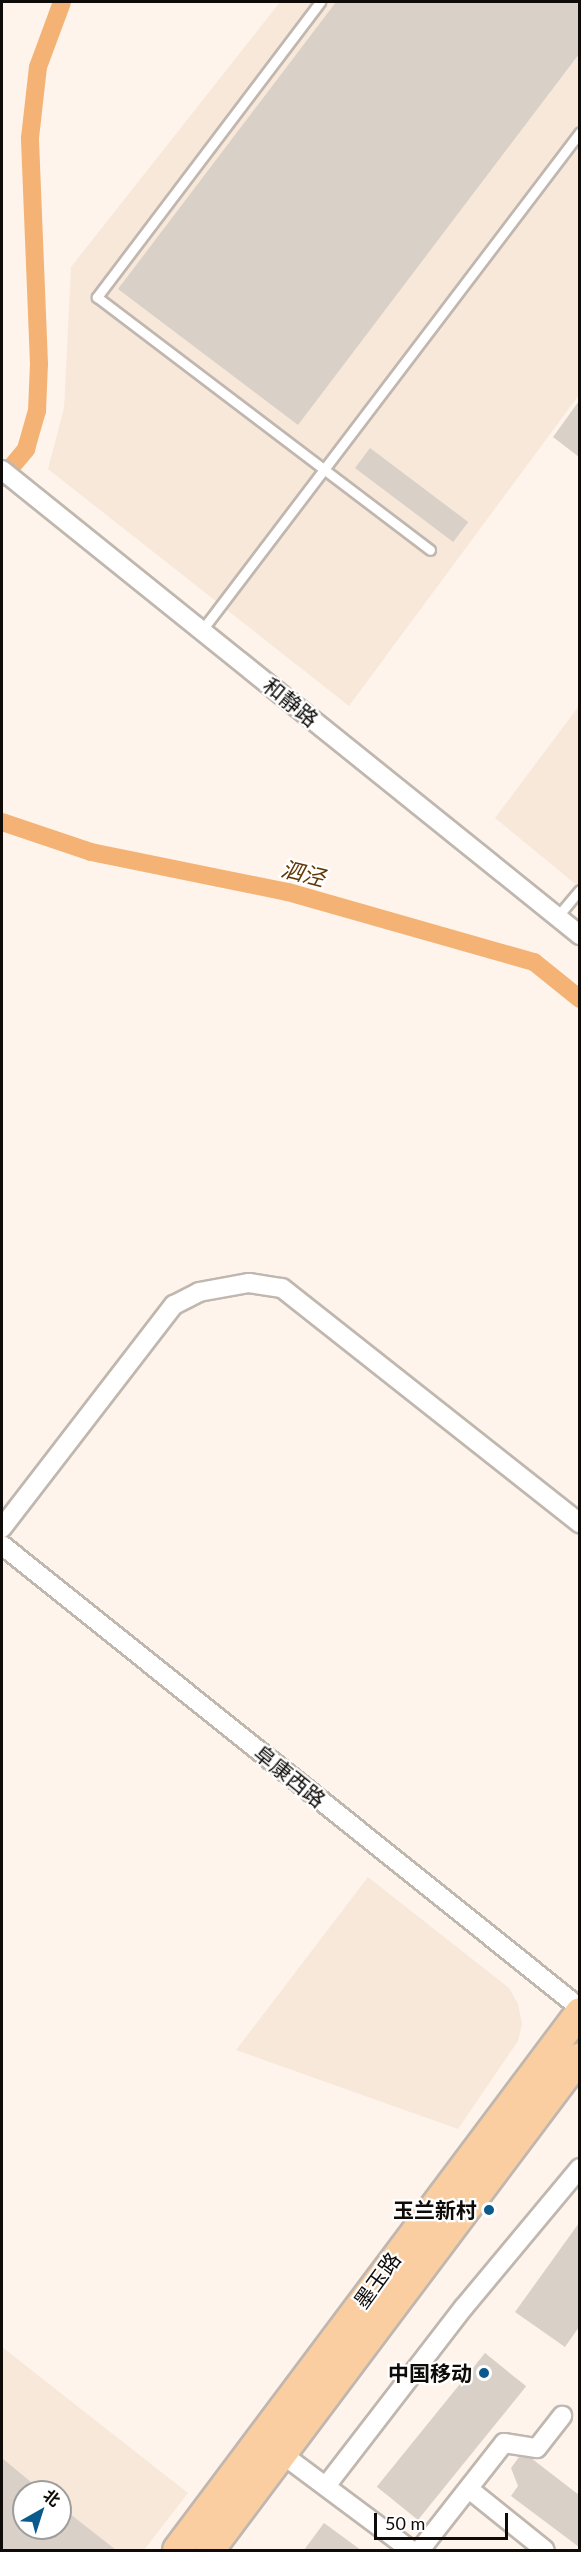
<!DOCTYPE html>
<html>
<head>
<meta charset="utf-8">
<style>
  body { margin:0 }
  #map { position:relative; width:581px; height:2552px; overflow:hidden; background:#fef4ec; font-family:Lato,"Noto Sans SC",sans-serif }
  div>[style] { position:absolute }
  .built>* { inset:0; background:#f8e8da }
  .canal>* { height:18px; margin:-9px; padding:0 9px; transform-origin:9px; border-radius:9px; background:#f4b374 }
  .building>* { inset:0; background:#d9d0c8; transform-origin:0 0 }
  .roads { filter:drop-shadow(2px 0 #c0b7af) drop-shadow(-2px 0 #c0b7af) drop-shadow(0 2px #c0b7af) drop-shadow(0 -2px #c0b7af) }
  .lane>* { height:9px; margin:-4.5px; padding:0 4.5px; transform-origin:4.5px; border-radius:4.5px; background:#fff }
  .street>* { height:18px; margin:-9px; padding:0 9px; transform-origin:9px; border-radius:9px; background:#fff }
  .primary>* { height:28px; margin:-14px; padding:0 14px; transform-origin:14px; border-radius:14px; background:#fbcea1 }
  .dots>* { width:16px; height:16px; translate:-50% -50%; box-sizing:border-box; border:3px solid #fff; border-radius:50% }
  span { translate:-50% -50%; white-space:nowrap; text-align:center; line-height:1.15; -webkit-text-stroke:4.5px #fff; paint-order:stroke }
  .street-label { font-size:21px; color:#0e0b08 }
  .poi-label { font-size:21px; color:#0e0b08; font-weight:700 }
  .right { translate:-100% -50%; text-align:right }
  .water-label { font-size:22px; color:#623904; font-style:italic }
  .frame { position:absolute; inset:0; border:3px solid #0e0b08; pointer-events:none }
  .north { position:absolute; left:12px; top:2480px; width:60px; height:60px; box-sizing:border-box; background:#fff; border:2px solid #9f9d9c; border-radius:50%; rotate:39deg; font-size:16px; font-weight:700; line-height:24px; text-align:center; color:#0e0b08 }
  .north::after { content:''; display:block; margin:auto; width:21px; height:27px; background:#0a5a8d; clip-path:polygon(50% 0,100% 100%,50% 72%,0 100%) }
  .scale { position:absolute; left:374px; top:2513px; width:134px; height:27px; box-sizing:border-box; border:3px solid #0e0b08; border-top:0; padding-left:8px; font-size:18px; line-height:21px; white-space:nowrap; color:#0e0b08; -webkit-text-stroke:4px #fff; paint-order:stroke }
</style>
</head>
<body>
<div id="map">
  <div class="built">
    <div style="clip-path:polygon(280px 2px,579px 2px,579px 395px,349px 706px,48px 469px,64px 408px,71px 267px)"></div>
    <div style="clip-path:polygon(579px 706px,579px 887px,495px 818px)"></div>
    <div style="clip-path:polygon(368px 1877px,509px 1988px,518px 2004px,522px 2024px,518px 2041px,458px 2129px,236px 2050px)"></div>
    <div style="clip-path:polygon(evenodd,2px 2347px,188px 2493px,144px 2550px,2px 2550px,2px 2347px,24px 2492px,60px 2492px,60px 2528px,24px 2528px,24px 2492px)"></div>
  </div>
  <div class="canal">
    <div style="left:2px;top:478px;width:38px;rotate:-50deg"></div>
    <div style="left:26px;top:449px;width:40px;rotate:-74deg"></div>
    <div style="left:37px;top:411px;width:47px;rotate:-87.6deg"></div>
    <div style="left:39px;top:364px;width:226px;rotate:-92.3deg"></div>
    <div style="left:30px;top:138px;width:71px;rotate:-83.6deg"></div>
    <div style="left:38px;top:67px;width:69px;rotate:-69.7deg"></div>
    <div style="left:2px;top:822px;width:94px;rotate:18.6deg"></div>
    <div style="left:91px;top:852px;width:201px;rotate:11.5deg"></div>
    <div style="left:288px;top:892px;width:256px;rotate:15.9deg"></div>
    <div style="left:534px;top:962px;width:59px;rotate:38.8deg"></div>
  </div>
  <div class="building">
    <div style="clip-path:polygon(336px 2px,579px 2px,579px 54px,298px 425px,118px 289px)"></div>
    <div style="clip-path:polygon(579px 401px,579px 457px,553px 437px)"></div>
    <div style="left:370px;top:448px;width:123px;height:25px;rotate:37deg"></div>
    <div style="clip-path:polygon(579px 2223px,579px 2327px,565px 2347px,515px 2312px)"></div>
    <div style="left:485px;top:2353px;width:53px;height:172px;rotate:39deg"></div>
    <div style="clip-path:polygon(519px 2457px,531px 2458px,579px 2495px,579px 2547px,511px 2496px,518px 2486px,511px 2468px)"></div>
    <div style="clip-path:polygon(2px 2458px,43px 2492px,24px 2492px,24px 2528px,60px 2528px,60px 2506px,116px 2550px,2px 2550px)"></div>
    <div style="clip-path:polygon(324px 2523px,361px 2550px,304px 2550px)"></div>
  </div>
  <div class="roads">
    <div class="lane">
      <div style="left:320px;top:2px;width:370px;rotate:127.1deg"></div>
      <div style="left:97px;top:297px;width:418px;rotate:37.2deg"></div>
      <div style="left:202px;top:630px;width:625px;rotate:-52.8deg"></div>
      <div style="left:557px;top:917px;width:35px;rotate:-50deg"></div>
    </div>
    <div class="street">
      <div style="left:2px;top:470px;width:742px;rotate:38.82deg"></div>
      <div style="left:2px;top:1528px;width:282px;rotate:-52.4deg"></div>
      <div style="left:174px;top:1305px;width:28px;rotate:-27deg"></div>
      <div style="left:199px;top:1292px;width:51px;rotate:-10.2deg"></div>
      <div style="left:249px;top:1283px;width:33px;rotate:9deg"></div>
      <div style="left:282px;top:1288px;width:380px;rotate:38.3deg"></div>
      <div style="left:2px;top:1545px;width:741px;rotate:38.7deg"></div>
      <div style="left:282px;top:2454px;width:161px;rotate:36.7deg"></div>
      <div style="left:326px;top:2486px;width:226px;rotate:-52.4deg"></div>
      <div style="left:464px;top:2307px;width:181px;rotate:-50.2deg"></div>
      <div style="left:469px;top:2489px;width:97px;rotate:38.8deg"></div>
      <div style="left:420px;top:2550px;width:136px;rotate:-51.9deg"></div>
      <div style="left:504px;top:2443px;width:33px;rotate:9deg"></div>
      <div style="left:537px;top:2448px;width:41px;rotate:-52deg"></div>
    </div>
    <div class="primary">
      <div style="left:177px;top:2550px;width:672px;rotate:-53.16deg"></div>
      <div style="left:210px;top:2550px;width:616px;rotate:-53.11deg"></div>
    </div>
  </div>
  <div class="dots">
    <div style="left:489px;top:2210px;background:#0a5a8d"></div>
    <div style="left:484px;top:2373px;background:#0a5a8d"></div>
  </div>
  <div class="street-label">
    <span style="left:291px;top:702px;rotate:39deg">和静路</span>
    <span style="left:290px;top:1776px;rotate:39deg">阜康西路</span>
    <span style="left:377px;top:2280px;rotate:-54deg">墨玉路</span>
  </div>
  <div class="poi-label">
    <span class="right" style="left:477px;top:2210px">玉兰新村</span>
    <span class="right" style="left:472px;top:2373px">中国移动</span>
  </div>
  <div class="water-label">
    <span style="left:303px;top:873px;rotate:14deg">泗泾</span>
  </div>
  <div class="frame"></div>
  <div class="north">北</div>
  <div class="scale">50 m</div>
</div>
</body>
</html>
